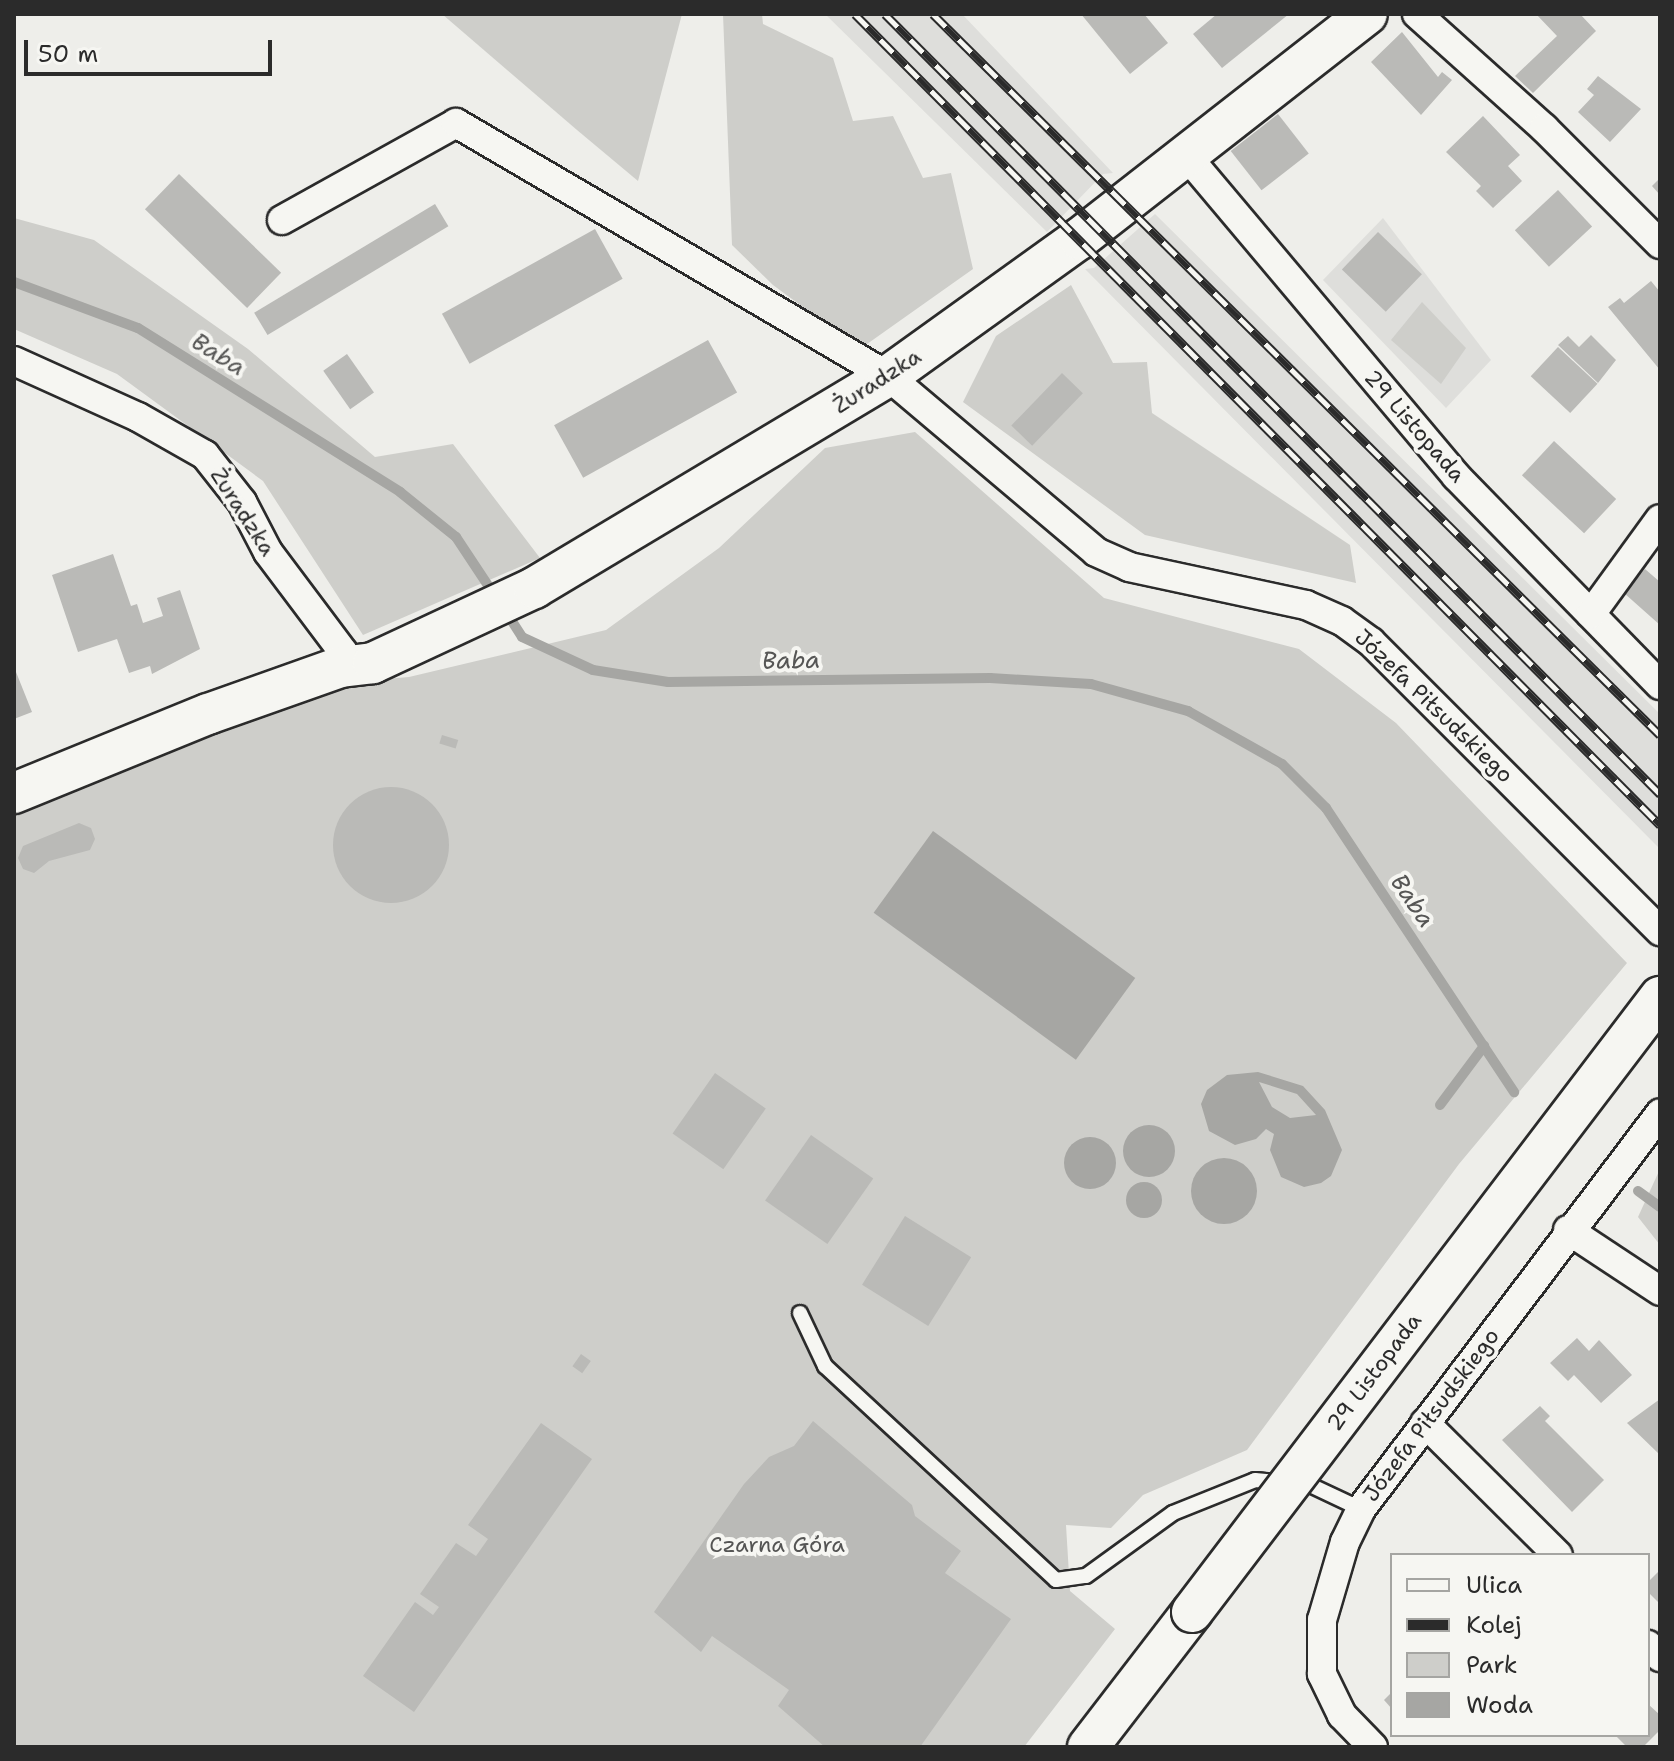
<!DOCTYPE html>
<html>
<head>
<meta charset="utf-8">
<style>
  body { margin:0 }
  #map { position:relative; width:1674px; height:1761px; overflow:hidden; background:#eeeeea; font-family:"Shantell Sans",sans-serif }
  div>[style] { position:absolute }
  .built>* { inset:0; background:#dededb }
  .green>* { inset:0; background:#cececa }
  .water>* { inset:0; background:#a6a6a3; transform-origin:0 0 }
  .round { border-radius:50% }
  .stream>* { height:10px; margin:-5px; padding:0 5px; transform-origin:5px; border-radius:5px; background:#a6a6a3 }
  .building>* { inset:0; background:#babab7; transform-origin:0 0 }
  .roads { filter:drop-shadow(2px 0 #2b2b2b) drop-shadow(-2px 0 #2b2b2b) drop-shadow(0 2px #2b2b2b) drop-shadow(0 -2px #2b2b2b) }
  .lane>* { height:14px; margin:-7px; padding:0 7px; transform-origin:7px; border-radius:7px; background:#f6f6f2 }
  .street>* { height:28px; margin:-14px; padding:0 14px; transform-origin:14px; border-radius:14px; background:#f6f6f2 }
  .secondary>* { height:40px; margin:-20px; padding:0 20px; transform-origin:20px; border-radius:20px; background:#f6f6f2 }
  .rail>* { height:9px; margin-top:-4.5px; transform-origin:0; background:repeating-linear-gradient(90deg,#f6f6f2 0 18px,#2b2b2b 0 36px); box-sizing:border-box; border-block:2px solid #2b2b2b }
  .bridges { filter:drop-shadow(2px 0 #2b2b2b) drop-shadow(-2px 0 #2b2b2b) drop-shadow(0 2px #2b2b2b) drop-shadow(0 -2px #2b2b2b) }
  .secondary-bridge>* { height:40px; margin:-20px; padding:0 20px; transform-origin:20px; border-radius:20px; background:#f6f6f2 }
  span { translate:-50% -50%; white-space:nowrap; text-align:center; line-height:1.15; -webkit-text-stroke:8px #f6f6f2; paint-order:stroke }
  .street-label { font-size:22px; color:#2b2b2b }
  .park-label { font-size:22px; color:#545453 }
  .water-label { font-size:24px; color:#565655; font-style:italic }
  .frame { position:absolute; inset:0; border:16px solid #2b2b2b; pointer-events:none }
  .legend { position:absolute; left:1390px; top:1553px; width:260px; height:184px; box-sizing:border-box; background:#f6f6f2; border:2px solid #a5a5a2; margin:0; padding:10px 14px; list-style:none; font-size:24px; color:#2b2b2b }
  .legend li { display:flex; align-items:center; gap:16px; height:40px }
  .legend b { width:40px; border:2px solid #a5a5a2 }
  .scale { position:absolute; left:24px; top:40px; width:248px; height:36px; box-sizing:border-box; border:4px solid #2b2b2b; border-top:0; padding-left:10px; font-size:24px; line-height:28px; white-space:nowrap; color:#2b2b2b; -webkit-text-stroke:6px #f6f6f2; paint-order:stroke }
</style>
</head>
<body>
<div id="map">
  <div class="built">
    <div style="clip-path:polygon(825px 14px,962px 14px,1113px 173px,1103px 174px,1047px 232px)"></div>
    <div style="clip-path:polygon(1155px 214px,1660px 714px,1660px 849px,1085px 269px,1094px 268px)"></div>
    <div style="clip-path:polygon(1383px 218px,1491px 360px,1446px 408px,1323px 280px)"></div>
  </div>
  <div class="green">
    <div style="clip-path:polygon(442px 14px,682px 14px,638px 181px,577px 130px)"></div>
    <div style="clip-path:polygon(723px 14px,762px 14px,763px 24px,833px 58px,853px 121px,893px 116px,923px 178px,951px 173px,973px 269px,860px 349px,773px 285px,732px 245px)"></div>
    <div style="clip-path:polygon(14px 218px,94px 240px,248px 349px,375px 457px,453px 444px,540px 558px,363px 635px,263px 481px,117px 374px,14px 329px)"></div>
    <div style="clip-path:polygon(1071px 285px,1113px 363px,1147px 362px,1152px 413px,1350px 545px,1356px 583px,1145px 535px,963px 402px,996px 336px)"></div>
    <div style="clip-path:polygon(1422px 302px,1466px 348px,1441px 384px,1391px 340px)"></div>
    <div style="clip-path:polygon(915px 432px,1104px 598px,1299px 649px,1396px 723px,1627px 963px,1459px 1164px,1247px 1450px,1143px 1495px,1111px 1528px,1066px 1525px,1070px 1591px,1115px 1629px,1024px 1747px,14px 1747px,14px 807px,362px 681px,409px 677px,606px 630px,719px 548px,825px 448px)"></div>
    <div style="clip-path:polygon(1660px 1169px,1660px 1245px,1638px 1217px)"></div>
  </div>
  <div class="water">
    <div style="left:933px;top:831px;width:250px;height:101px;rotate:36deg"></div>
    <div style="clip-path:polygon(evenodd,1258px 1072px,1303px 1086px,1325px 1110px,1342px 1150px,1331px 1176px,1321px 1183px,1304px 1187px,1281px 1177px,1270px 1150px,1274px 1134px,1266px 1129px,1256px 1139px,1235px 1145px,1209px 1131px,1201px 1104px,1207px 1090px,1227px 1075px,1258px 1072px,1259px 1082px,1297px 1094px,1316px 1115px,1290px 1118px,1272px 1107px,1259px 1082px)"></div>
    <div class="round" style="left:1123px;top:1125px;width:52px;height:52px"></div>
    <div class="round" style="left:1064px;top:1137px;width:52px;height:52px"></div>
    <div class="round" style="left:1191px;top:1158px;width:66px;height:66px"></div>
    <div class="round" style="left:1126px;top:1182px;width:36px;height:36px"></div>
  </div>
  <div class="stream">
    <div style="left:14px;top:282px;width:132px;rotate:20.4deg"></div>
    <div style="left:138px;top:328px;width:309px;rotate:32deg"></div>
    <div style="left:400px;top:492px;width:72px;rotate:38.8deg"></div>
    <div style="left:456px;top:537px;width:71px;rotate:56.5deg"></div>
    <div style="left:504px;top:609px;width:33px;rotate:57deg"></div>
    <div style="left:522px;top:637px;width:78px;rotate:24.9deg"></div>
    <div style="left:593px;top:670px;width:76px;rotate:9.1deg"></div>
    <div style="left:668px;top:682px;width:322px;rotate:-0.7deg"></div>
    <div style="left:990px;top:678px;width:101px;rotate:3.4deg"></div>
    <div style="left:1091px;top:684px;width:101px;rotate:15.6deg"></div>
    <div style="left:1188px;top:711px;width:108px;rotate:29.4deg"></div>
    <div style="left:1282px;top:764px;width:62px;rotate:45deg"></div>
    <div style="left:1326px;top:808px;width:341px;rotate:56.5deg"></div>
    <div style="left:1440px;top:1105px;width:74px;rotate:-53.3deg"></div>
    <div style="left:1638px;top:1191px;width:27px;rotate:36deg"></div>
  </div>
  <div class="building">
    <div style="clip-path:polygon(1081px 14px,1144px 14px,1168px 43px,1130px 74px)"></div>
    <div style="clip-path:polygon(1217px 14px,1289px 14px,1222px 68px,1193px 34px)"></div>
    <div style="clip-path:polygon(1536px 14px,1580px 14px,1596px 31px,1533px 93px,1515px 76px,1557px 36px)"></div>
    <div style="clip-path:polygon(1402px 32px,1438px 77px,1442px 72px,1452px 80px,1421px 115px,1371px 62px)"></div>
    <div style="clip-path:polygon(1598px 76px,1641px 109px,1610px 142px,1578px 112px,1594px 95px,1587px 89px)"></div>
    <div style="left:1278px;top:114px;width:50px;height:60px;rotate:52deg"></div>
    <div style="clip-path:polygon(1483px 116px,1520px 155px,1508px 166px,1522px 181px,1493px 208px,1476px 191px,1481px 186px,1446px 152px)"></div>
    <div style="left:179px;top:174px;width:142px;height:49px;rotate:44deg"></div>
    <div style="clip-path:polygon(1660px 178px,1660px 195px,1652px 186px)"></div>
    <div style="left:1558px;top:190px;width:50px;height:59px;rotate:47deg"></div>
    <div style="left:435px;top:204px;width:26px;height:211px;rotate:59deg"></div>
    <div style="left:595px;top:229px;width:57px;height:175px;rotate:61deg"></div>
    <div style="left:1378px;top:232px;width:61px;height:52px;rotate:44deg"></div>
    <div style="clip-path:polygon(1651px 281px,1660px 292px,1660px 370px,1608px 307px,1620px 298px,1624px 303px)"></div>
    <div style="clip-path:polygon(1591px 335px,1616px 360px,1598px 383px,1558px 345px,1568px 336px,1579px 347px)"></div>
    <div style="left:708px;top:340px;width:60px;height:176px;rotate:61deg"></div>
    <div style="left:1558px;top:347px;width:54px;height:40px;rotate:43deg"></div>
    <div style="left:347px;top:354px;width:47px;height:29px;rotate:55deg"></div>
    <div style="left:1062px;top:373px;width:29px;height:73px;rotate:44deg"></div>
    <div style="left:1554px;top:441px;width:85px;height:47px;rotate:43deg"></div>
    <div style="clip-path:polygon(113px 554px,131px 606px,137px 604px,143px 623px,163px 616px,157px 598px,180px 590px,200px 649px,152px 674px,150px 666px,129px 673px,117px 639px,78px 652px,52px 575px)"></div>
    <div style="clip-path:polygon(1645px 569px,1660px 582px,1660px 625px,1624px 593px)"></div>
    <div style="clip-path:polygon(14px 667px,32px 712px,14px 719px)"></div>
    <div style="left:442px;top:735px;width:17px;height:9px;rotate:17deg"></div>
    <div class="round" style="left:333px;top:787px;width:116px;height:116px"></div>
    <div style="clip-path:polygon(79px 823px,91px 828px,95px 839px,90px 850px,49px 861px,34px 873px,23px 869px,18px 858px,23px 846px)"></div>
    <div style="left:715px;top:1073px;width:62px;height:74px;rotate:35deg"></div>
    <div style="left:811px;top:1135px;width:76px;height:80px;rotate:35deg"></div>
    <div style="left:905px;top:1216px;width:78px;height:81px;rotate:32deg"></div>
    <div style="clip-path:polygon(1577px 1338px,1589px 1351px,1599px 1340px,1632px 1375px,1601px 1403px,1574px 1375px,1568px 1381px,1550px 1363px)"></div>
    <div style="left:581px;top:1354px;width:12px;height:15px;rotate:35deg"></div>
    <div style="clip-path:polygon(1660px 1399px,1660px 1455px,1627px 1423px)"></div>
    <div style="clip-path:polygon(1540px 1406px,1550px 1416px,1545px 1421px,1604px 1480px,1572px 1512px,1502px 1440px)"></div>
    <div style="clip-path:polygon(813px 1421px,912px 1505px,915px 1516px,961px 1551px,945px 1573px,1011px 1619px,920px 1747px,825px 1747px,778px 1706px,789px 1690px,712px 1636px,701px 1652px,654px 1612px,744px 1484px,769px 1457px,794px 1446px)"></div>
    <div style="clip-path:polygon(541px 1423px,592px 1459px,414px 1712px,363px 1676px,415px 1602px,433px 1615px,439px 1607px,420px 1594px,456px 1543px,476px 1556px,488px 1539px,468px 1525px)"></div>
    <div style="clip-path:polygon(1660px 1570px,1660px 1604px,1648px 1592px,1648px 1582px)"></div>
    <div style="clip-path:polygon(1392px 1692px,1392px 1709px,1384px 1700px)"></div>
    <div style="clip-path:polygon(1648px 1704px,1660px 1715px,1660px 1730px,1643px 1747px,1627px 1747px,1615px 1735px,1648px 1735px)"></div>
  </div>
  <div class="roads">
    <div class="lane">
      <div style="left:800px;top:1313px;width:59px;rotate:64.7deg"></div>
      <div style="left:825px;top:1366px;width:315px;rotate:42.8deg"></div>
      <div style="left:1056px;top:1580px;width:30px;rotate:-8deg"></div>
      <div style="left:1086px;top:1576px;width:107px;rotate:-35.9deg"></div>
      <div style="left:1173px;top:1513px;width:88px;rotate:-21.9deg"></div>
      <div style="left:1255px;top:1480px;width:55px;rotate:5.2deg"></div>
      <div style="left:1310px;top:1485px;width:56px;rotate:25.2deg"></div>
    </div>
    <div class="street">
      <div style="left:1417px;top:14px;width:171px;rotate:41.9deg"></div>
      <div style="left:1544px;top:128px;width:164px;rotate:45deg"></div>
      <div style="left:1185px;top:154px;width:421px;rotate:49.9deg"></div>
      <div style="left:1456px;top:476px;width:292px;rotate:45.7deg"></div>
      <div style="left:282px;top:220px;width:199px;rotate:-29.1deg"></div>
      <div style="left:456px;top:123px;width:501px;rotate:30.36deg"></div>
      <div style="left:888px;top:376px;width:272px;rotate:40.2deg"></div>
      <div style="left:1096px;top:552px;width:36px;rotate:24deg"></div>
      <div style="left:1129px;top:567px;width:181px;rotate:12.1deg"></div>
      <div style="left:1306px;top:605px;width:39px;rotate:24deg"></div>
      <div style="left:1342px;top:621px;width:36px;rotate:36deg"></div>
      <div style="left:1371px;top:642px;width:409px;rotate:45deg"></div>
      <div style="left:14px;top:361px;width:136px;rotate:24.3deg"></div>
      <div style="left:138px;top:417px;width:77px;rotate:29.6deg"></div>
      <div style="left:205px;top:455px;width:60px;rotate:51.8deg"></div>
      <div style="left:242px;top:502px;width:56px;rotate:62.5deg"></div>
      <div style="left:268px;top:552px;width:125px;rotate:53.1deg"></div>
      <div style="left:343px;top:652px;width:15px;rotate:98deg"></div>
      <div style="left:1591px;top:614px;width:117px;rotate:-54deg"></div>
      <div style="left:1568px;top:1230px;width:110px;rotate:33.5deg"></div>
      <div style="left:1425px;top:1423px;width:187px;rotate:44.8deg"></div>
      <div style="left:1648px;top:1645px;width:17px;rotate:45deg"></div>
      <div style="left:1373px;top:1747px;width:45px;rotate:-134.1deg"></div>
      <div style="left:1342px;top:1715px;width:46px;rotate:-116deg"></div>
      <div style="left:1322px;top:1674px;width:54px;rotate:-90deg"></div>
      <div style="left:1322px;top:1620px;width:81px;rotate:-73.6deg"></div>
      <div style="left:1345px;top:1542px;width:37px;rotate:-64deg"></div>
      <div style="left:1361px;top:1509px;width:496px;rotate:-52.9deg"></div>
    </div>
    <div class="secondary">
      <div style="left:14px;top:793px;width:209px;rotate:-22.2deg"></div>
      <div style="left:208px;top:714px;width:141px;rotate:-19.5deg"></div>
      <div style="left:341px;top:667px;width:32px;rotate:-7deg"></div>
      <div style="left:373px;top:663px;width:178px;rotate:-25deg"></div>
      <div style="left:534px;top:588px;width:413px;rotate:-30.9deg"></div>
      <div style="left:888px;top:376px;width:235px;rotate:-35.7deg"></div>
      <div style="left:1079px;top:239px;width:365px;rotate:-38deg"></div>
      <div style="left:1088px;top:1747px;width:170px;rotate:-52.4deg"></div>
    </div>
  </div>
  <div class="rail">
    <div style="left:855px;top:14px;width:1143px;rotate:45.21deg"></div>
    <div style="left:885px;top:14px;width:1100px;rotate:45.18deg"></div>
    <div style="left:933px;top:14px;width:1024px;rotate:44.76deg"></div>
  </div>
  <div class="bridges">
    <div class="secondary-bridge">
      <div style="left:1192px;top:1612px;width:773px;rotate:-52.73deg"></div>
    </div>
  </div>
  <div class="street-label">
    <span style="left:877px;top:381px;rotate:-33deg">Żuradzka</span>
    <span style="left:1415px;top:426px;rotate:49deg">29 Listopada</span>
    <span style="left:243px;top:512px;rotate:57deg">Żuradzka</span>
    <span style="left:1434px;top:706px;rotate:44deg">Józefa Piłsudskiego</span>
    <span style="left:1374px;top:1372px;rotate:-53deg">29 Listopada</span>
    <span style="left:1431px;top:1415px;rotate:-53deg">Józefa Piłsudskiego</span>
  </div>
  <div class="park-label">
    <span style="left:777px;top:1545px">Czarna Góra</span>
  </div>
  <div class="water-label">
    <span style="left:218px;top:355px;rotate:32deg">Baba</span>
    <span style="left:791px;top:661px;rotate:-1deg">Baba</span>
    <span style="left:1412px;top:901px;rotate:56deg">Baba</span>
  </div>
  <div class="frame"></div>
  <ul class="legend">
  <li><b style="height:10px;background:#f6f6f2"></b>Ulica</li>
  <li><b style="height:10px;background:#2b2b2b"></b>Kolej</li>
  <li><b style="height:22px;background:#cececa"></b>Park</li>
  <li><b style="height:22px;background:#a6a6a3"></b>Woda</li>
  </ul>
  <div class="scale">50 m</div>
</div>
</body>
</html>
